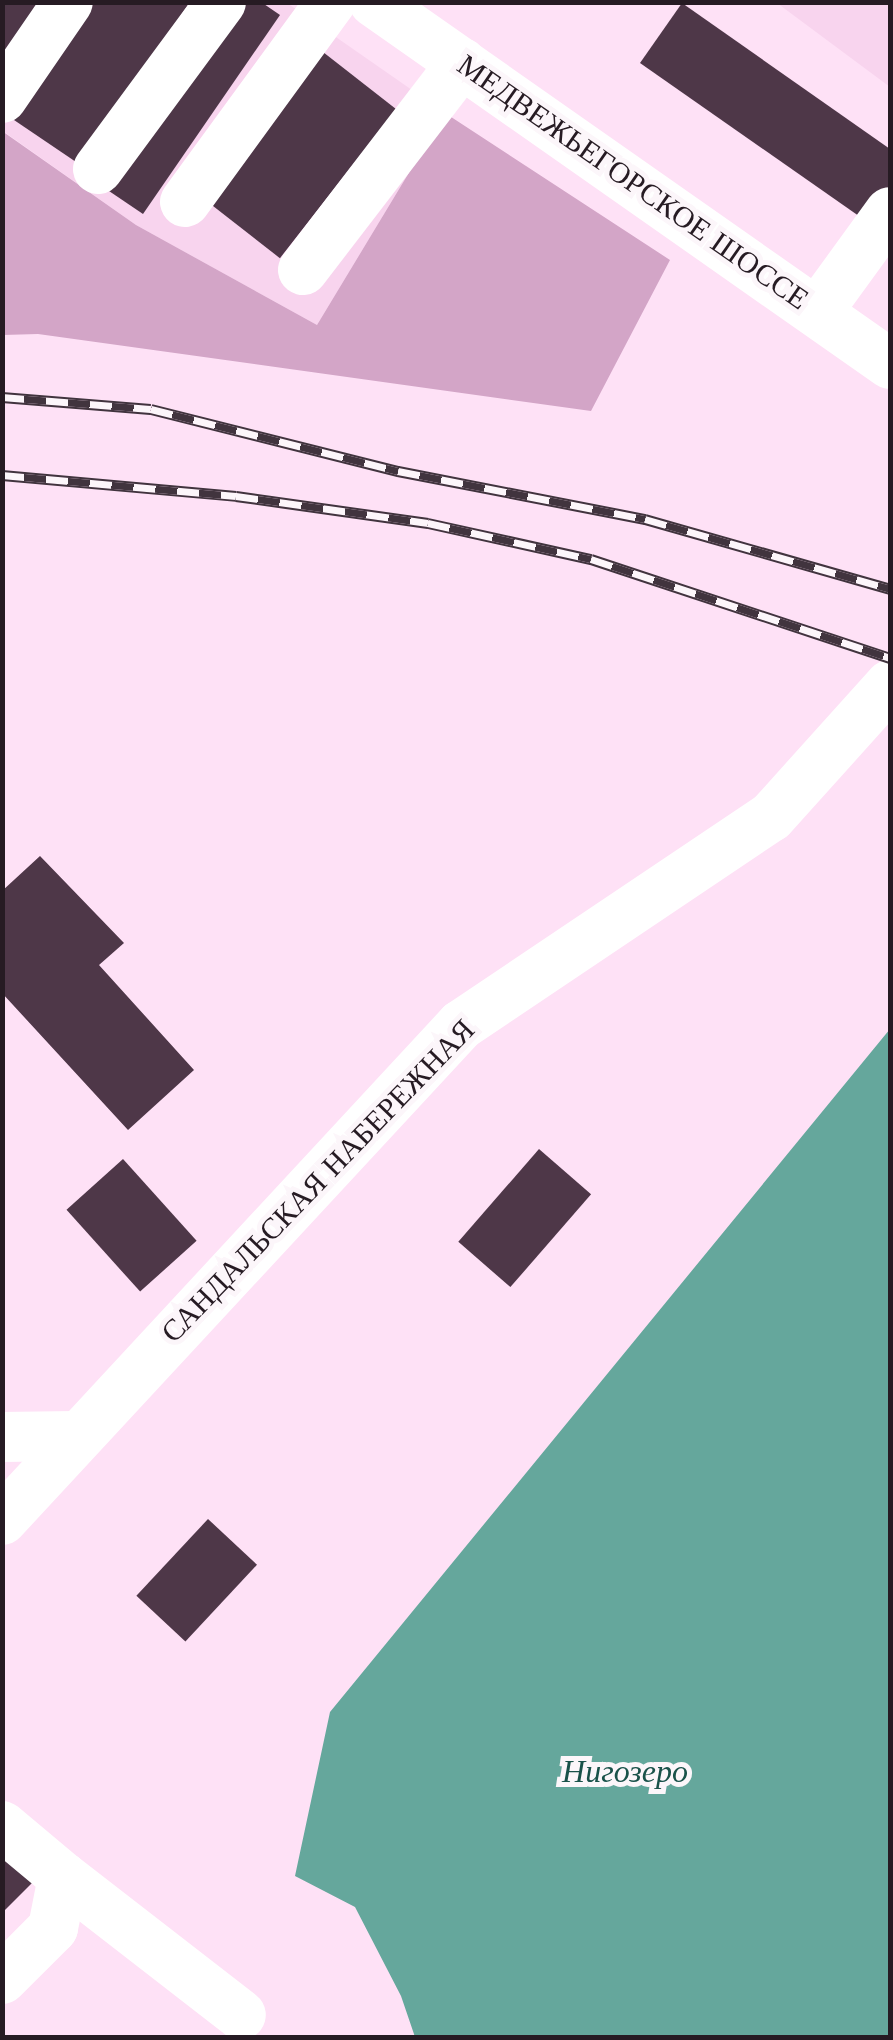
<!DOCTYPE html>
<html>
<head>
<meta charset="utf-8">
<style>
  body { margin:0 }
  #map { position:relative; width:893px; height:2040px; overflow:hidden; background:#fee1f6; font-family:"Libre Baskerville",serif }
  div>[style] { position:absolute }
  .built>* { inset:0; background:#f8d4ee }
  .forest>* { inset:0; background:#d3a5c7 }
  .water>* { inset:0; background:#65a79c }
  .building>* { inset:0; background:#4e3748; transform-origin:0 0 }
  .minor>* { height:50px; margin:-25px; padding:0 25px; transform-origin:25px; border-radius:25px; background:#fff }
  .rail>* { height:11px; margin-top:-5.5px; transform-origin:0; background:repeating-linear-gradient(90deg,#fcf6fa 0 22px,#41343e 0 44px); box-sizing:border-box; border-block:2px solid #41343e }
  span { translate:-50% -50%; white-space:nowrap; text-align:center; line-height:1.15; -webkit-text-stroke:10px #fcf6fa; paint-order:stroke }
  .street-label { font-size:30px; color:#261b23 }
  .water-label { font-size:32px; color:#1a524a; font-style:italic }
  .frame { position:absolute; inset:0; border:5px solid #261b23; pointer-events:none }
</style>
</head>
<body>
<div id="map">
  <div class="built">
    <div style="clip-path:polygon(3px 2px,287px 3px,445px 113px,317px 325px,136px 225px,3px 131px)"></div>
    <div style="clip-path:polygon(777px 3px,890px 3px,890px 87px)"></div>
  </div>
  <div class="forest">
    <div style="clip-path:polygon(445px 113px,670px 260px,591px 411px,38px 334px,3px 335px,2px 131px,136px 225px,317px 325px)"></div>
  </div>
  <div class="water">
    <div style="clip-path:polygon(890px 1029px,890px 2037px,415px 2037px,401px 1996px,355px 1907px,295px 1876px,330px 1712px)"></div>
  </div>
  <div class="building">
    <div style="clip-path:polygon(2px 2px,46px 2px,2px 66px)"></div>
    <div style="clip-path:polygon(94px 2px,190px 2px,79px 164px,14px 120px)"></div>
    <div style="clip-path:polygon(238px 2px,261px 2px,280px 15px,143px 214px,109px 191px)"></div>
    <div style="clip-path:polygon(682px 3px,890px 149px,890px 186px,866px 221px,640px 63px)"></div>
    <div style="left:323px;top:52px;width:93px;height:189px;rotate:38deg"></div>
    <div style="clip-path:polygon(40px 856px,124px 943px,99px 965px,194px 1070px,128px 1130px,2px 993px,2px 891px)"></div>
    <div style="left:539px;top:1149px;width:69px;height:123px;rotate:41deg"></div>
    <div style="left:123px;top:1159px;width:110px;height:76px;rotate:48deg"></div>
    <div style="left:208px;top:1519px;width:67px;height:105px;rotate:43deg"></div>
    <div style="clip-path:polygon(2px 1839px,42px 1873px,2px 1913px)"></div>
  </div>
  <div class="minor">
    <div style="left:374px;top:2px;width:630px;rotate:35.05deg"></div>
    <div style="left:2px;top:98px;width:116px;rotate:-55.5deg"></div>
    <div style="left:98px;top:169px;width:207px;rotate:-53.6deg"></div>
    <div style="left:185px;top:202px;width:248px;rotate:-53.9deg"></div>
    <div style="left:303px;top:270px;width:261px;rotate:-52.5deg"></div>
    <div style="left:818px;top:311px;width:122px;rotate:-54deg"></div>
    <div style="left:2px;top:1437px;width:74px;rotate:-0.8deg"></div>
    <div style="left:2px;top:1520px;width:675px;rotate:-47.16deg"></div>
    <div style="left:461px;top:1025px;width:373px;rotate:-33.9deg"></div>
    <div style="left:771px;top:817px;width:178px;rotate:-48deg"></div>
    <div style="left:2px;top:1826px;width:80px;rotate:39.9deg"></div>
    <div style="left:63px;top:1877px;width:52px;rotate:101.1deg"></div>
    <div style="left:53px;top:1928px;width:72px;rotate:135deg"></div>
    <div style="left:63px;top:1877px;width:225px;rotate:37.8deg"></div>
  </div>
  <div class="rail">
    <div style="left:2px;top:397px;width:149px;rotate:4.6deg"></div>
    <div style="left:151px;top:409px;width:255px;rotate:14.1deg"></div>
    <div style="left:398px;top:471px;width:252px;rotate:11deg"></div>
    <div style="left:645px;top:519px;width:255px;rotate:15.9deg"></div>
    <div style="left:2px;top:475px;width:235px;rotate:5.1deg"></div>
    <div style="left:236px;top:496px;width:194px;rotate:8deg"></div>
    <div style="left:428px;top:523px;width:167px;rotate:12.5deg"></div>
    <div style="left:591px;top:559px;width:315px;rotate:18.3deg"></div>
  </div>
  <div class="street-label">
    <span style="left:633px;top:182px;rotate:35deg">МЕДВЕЖЬЕГОРСКОЕ ШОССЕ</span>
    <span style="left:318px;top:1181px;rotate:-46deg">САНДАЛЬСКАЯ НАБЕРЕЖНАЯ</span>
  </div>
  <div class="water-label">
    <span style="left:625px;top:1771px">Нигозеро</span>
  </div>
  <div class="frame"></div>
</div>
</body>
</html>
